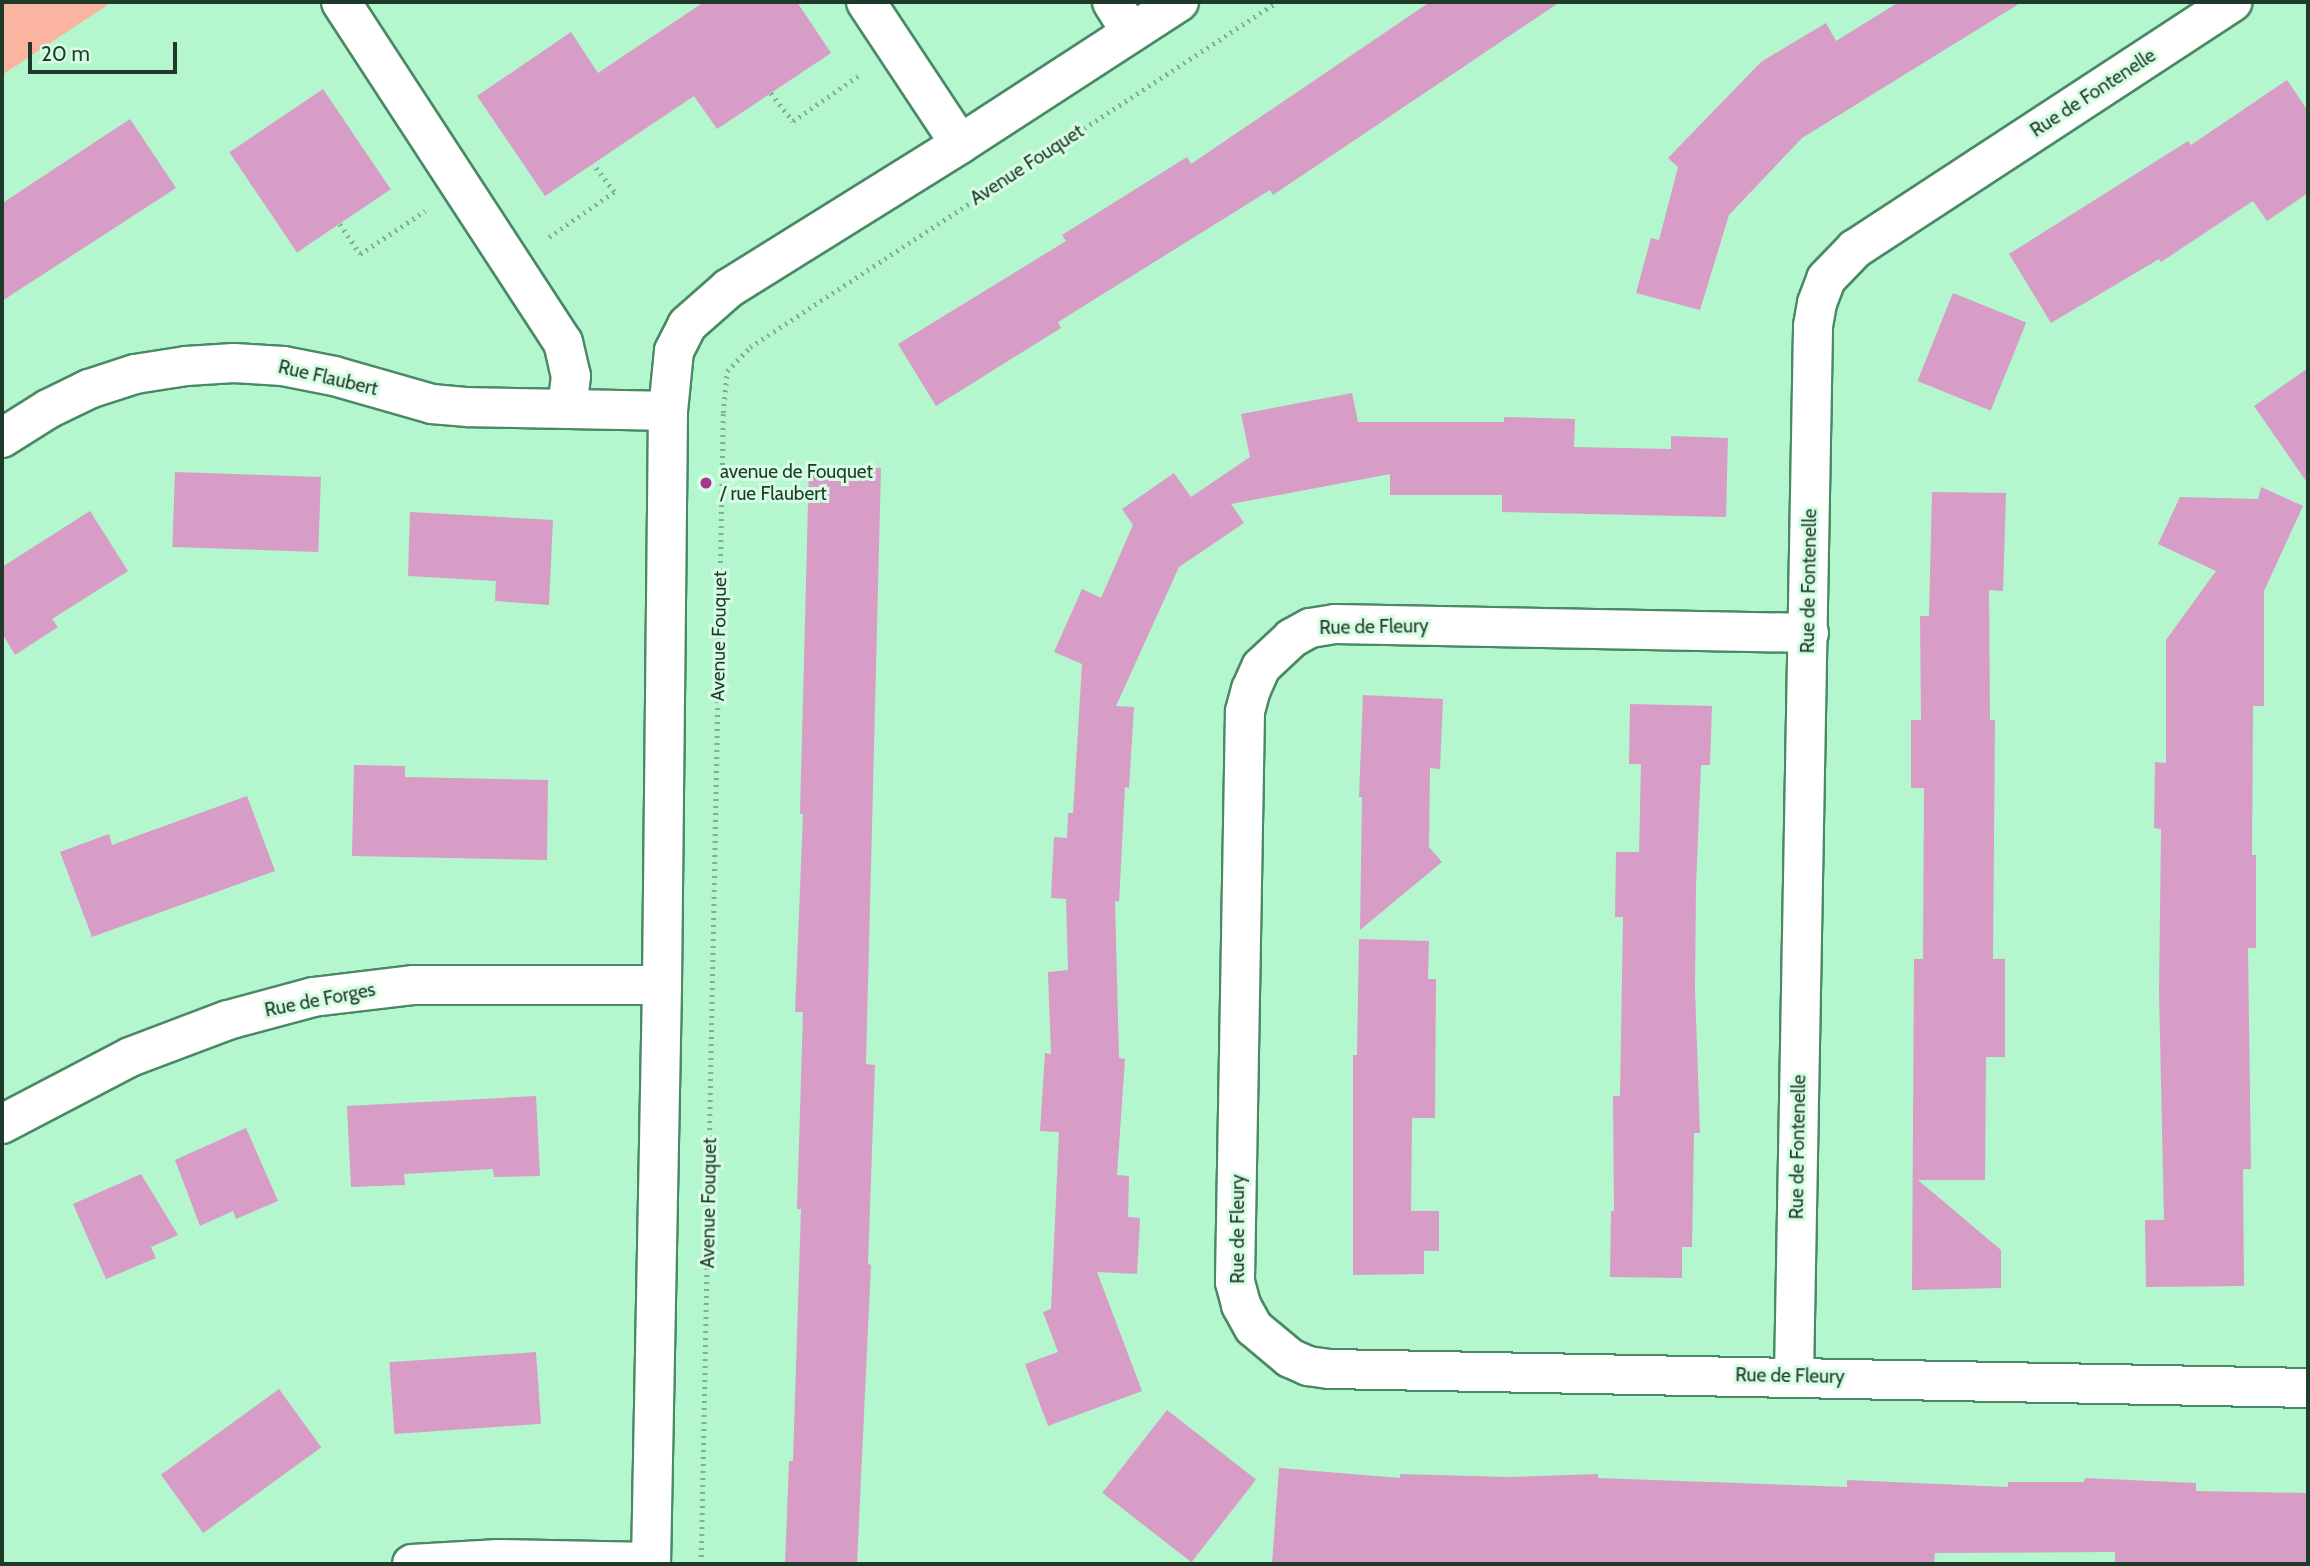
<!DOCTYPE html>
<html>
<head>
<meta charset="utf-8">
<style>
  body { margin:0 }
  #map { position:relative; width:2310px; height:1566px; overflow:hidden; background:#b4f6ce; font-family:Cabin,sans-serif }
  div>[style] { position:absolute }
  .green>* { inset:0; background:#fab4a0 }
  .building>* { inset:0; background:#d79dc6; transform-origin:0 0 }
  .path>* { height:4.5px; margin-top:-2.25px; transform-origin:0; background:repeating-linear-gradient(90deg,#7eb193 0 2px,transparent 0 7px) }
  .roads { filter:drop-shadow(2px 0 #4a8965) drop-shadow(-2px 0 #4a8965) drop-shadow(0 2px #4a8965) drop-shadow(0 -2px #4a8965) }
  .minor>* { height:38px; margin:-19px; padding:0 19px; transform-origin:19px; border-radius:19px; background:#fff }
  .dots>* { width:19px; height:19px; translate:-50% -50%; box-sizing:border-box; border:4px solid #d6fde4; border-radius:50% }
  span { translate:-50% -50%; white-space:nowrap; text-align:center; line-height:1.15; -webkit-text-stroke:6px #d6fde4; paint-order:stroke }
  .street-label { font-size:19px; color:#1f392a }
  .poi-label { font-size:19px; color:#1f392a }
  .left { translate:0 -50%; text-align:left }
  .frame { position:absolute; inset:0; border:4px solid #1f392a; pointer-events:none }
  .scale { position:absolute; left:28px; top:42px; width:149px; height:32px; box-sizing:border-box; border:4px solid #1f392a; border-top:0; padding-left:9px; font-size:21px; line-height:24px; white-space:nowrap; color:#1f392a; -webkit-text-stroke:5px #d6fde4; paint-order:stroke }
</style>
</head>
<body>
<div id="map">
  <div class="green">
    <div style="clip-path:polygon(9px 2px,112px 2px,2px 75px,2px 6px)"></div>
  </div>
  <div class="building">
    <div style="clip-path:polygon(704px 2px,797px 2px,831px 53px,717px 129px,694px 96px,545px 196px,477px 96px,571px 32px,598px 73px)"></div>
    <div style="clip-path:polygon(1430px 2px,1560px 2px,1273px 195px,1270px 190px,1058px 322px,1061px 328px,936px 406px,898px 344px,1066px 241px,1062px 235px,1187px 157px,1191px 164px)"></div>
    <div style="clip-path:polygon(1899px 2px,2022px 2px,1802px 138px,1729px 215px,1700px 310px,1636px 293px,1651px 238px,1659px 240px,1678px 167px,1668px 158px,1761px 62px,1826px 23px,1836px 41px)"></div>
    <div style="clip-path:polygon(2287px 80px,2308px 111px,2308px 193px,2267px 221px,2253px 201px,2161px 262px,2159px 259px,2051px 323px,2009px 254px,2188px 141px,2191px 145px)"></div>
    <div style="left:323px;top:89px;width:121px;height:113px;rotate:56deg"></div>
    <div style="clip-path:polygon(130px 119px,176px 188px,2px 301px,4px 202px)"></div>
    <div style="left:1953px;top:293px;width:79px;height:95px;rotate:22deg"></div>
    <div style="clip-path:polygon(2308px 368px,2308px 484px,2254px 406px)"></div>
    <div style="clip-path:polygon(1352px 393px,1358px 422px,1504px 422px,1504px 417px,1575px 419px,1574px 447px,1671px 449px,1671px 436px,1728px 438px,1726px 517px,1502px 512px,1502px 495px,1390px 495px,1390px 474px,1231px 504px,1244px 523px,1179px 567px,1116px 706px,1134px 707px,1129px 788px,1125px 787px,1119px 902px,1115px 901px,1119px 1058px,1125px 1059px,1117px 1175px,1129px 1176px,1128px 1217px,1140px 1218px,1139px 1239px,1137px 1274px,1097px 1272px,1142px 1391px,1048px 1426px,1025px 1364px,1058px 1352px,1043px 1312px,1051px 1309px,1059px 1132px,1040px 1131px,1045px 1053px,1051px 1054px,1048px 972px,1068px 970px,1066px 899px,1051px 898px,1054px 837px,1067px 838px,1068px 813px,1073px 813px,1082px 664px,1054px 652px,1082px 589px,1101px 598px,1133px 525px,1122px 509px,1174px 473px,1191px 497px,1250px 457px,1241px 414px)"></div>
    <div style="clip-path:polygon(809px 465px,881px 468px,866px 1064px,875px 1065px,868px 1264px,871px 1265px,857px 1564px,785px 1564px,789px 1461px,793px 1461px,801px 1209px,797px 1209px,803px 1012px,795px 1012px,803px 814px,800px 814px)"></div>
    <div style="left:175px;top:472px;width:146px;height:75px;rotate:2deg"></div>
    <div style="clip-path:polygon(2261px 487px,2303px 506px,2264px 591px,2264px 706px,2253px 706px,2252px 855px,2256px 855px,2256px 948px,2248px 948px,2251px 1169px,2243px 1169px,2244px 1286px,2146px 1287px,2145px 1220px,2164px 1220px,2159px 991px,2161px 829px,2154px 828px,2155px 762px,2166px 763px,2166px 640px,2216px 571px,2158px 544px,2180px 497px,2258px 499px)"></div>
    <div style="clip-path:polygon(1932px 492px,2006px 493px,2003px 591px,1989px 590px,1990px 720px,1995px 720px,1993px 959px,2005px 959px,2005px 1057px,1986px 1057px,1985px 1180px,1918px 1180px,2001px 1250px,2001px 1288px,1912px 1290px,1914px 959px,1923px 959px,1924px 788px,1911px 788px,1911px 720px,1921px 720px,1920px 616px,1929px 616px)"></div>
    <div style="clip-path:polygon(90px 511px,128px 571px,52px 619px,58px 627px,15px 655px,2px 633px,2px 567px)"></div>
    <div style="clip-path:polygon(410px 512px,553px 520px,549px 605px,495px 601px,496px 581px,408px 576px)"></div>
    <div style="clip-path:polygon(1363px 695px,1443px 699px,1440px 769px,1430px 768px,1429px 847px,1442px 862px,1360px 930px,1362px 797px,1359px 797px)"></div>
    <div style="clip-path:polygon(1630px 704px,1712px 706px,1710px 765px,1701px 765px,1696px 886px,1695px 989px,1700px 1133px,1694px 1133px,1692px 1247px,1682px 1247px,1682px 1278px,1610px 1277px,1611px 1211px,1614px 1211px,1613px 1096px,1620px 1096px,1623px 917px,1615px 917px,1616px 852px,1639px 852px,1641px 764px,1629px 764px)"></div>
    <div style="clip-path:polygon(354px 765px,405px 766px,405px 777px,548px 780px,547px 860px,352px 856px)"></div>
    <div style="clip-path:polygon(247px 796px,275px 871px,92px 937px,60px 852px,109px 834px,112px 845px)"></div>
    <div style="clip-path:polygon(1359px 939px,1429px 941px,1428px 979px,1436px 979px,1435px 1118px,1412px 1118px,1411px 1211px,1439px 1211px,1439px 1251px,1424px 1251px,1424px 1274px,1353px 1275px,1353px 1055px,1357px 1055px)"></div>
    <div style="clip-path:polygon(536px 1096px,540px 1176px,494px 1177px,493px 1169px,404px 1174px,405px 1185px,351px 1187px,347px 1106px)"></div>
    <div style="clip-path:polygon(246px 1128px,278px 1201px,236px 1219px,233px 1211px,200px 1226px,175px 1160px)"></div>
    <div style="clip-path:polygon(141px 1174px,178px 1235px,151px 1247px,156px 1258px,106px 1279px,73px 1204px)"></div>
    <div style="left:536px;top:1352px;width:72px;height:147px;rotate:86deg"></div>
    <div style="left:279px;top:1389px;width:72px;height:146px;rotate:54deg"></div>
    <div style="left:1167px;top:1410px;width:113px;height:105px;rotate:38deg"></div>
    <div style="clip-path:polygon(1279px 1468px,1400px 1478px,1400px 1474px,1509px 1477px,1598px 1474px,1598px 1478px,1847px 1487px,1847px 1480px,2008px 1487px,2008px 1482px,2084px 1482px,2085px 1478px,2196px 1483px,2196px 1491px,2308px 1493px,2308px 1564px,2115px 1564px,2115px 1552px,1935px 1553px,1934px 1564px,1272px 1564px)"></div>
  </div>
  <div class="path">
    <div style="left:771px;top:93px;width:36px;rotate:52deg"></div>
    <div style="left:793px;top:121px;width:83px;rotate:-34.7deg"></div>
    <div style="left:340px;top:224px;width:36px;rotate:56deg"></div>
    <div style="left:360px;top:254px;width:78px;rotate:-33.5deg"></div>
    <div style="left:549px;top:237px;width:79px;rotate:-34.7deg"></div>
    <div style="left:614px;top:192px;width:35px;rotate:-127deg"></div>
    <div style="left:701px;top:1564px;width:1151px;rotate:-88.9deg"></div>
    <div style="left:723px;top:413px;width:42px;rotate:-84.6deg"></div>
    <div style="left:727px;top:371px;width:33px;rotate:-46deg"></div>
    <div style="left:750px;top:347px;width:630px;rotate:-33.21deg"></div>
  </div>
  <div class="roads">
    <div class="minor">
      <div style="left:341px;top:2px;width:406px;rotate:56.9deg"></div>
      <div style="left:563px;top:342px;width:35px;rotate:77deg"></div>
      <div style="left:571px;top:376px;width:33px;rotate:97deg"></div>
      <div style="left:866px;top:2px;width:170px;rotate:56.5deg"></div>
      <div style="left:1112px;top:2px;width:36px;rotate:58deg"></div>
      <div style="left:2px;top:438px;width:54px;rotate:-32.2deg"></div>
      <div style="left:48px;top:409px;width:46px;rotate:-26deg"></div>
      <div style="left:89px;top:389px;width:48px;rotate:-18.1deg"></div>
      <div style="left:135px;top:374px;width:52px;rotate:-8.9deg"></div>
      <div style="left:186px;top:366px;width:48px;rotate:-3.6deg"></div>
      <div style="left:234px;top:363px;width:49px;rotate:3.5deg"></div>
      <div style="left:283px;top:366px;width:52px;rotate:11.1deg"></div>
      <div style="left:334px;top:376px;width:102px;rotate:15.9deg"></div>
      <div style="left:432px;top:404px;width:36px;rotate:5deg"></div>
      <div style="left:468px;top:407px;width:200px;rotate:1.1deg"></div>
      <div style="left:1809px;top:633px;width:474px;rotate:-178.9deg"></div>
      <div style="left:1335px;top:624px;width:25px;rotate:171deg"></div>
      <div style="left:1310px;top:628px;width:21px;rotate:151deg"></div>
      <div style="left:1292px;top:638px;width:42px;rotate:136.9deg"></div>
      <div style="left:1261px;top:667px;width:24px;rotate:114deg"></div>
      <div style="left:1251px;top:689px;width:24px;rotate:105deg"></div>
      <div style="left:1245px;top:712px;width:570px;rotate:91.01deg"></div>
      <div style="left:1235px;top:1282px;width:24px;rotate:75deg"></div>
      <div style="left:1241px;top:1305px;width:26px;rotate:61deg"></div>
      <div style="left:1254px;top:1328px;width:47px;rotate:39.8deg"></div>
      <div style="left:1290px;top:1358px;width:20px;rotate:24deg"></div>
      <div style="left:1308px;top:1366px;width:22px;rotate:8deg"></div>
      <div style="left:1330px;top:1369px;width:978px;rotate:1.11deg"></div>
      <div style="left:2px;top:1124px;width:144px;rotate:-27.6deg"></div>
      <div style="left:130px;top:1057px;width:105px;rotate:-20.7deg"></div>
      <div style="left:228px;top:1020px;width:88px;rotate:-15.1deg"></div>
      <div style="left:313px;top:997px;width:102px;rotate:-6.8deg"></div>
      <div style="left:414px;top:985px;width:248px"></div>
      <div style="left:1794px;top:1376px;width:1050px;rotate:-88.96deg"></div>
      <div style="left:1813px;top:326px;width:23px;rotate:-80deg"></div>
      <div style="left:1817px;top:303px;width:26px;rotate:-69deg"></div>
      <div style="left:1826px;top:279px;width:42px;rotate:-46deg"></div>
      <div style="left:1855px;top:249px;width:451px;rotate:-33.2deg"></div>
      <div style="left:412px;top:1564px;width:87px;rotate:-3.3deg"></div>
      <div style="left:499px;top:1559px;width:152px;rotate:1.1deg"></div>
      <div style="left:651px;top:1564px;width:579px;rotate:-88.91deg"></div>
      <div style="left:662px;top:985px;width:574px;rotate:-89.4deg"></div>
      <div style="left:668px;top:411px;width:60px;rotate:-84.3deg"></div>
      <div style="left:674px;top:351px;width:29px;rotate:-63deg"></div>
      <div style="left:687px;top:325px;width:56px;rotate:-41.4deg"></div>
      <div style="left:729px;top:288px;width:272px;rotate:-31.9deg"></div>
      <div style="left:960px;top:144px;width:261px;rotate:-33deg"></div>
    </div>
  </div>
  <div class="dots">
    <div style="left:706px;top:483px;background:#a7348f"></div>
  </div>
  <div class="street-label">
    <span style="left:2093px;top:93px;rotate:-33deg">Rue de Fontenelle</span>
    <span style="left:1027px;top:165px;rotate:-33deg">Avenue Fouquet</span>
    <span style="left:328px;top:378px;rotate:13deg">Rue Flaubert</span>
    <span style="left:1809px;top:581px;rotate:-89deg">Rue de Fontenelle</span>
    <span style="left:1374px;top:627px;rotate:-1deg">Rue de Fleury</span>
    <span style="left:719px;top:636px;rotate:-89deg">Avenue Fouquet</span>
    <span style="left:320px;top:1000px;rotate:-11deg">Rue de Forges</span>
    <span style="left:1798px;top:1147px;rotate:-89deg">Rue de Fontenelle</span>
    <span style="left:709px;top:1203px;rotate:-89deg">Avenue Fouquet</span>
    <span style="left:1238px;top:1229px;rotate:-90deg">Rue de Fleury</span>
    <span style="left:1790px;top:1376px;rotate:1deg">Rue de Fleury</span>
  </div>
  <div class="poi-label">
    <span class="left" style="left:720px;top:483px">avenue de Fouquet<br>/ rue Flaubert</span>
  </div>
  <div class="frame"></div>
  <div class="scale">20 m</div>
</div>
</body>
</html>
